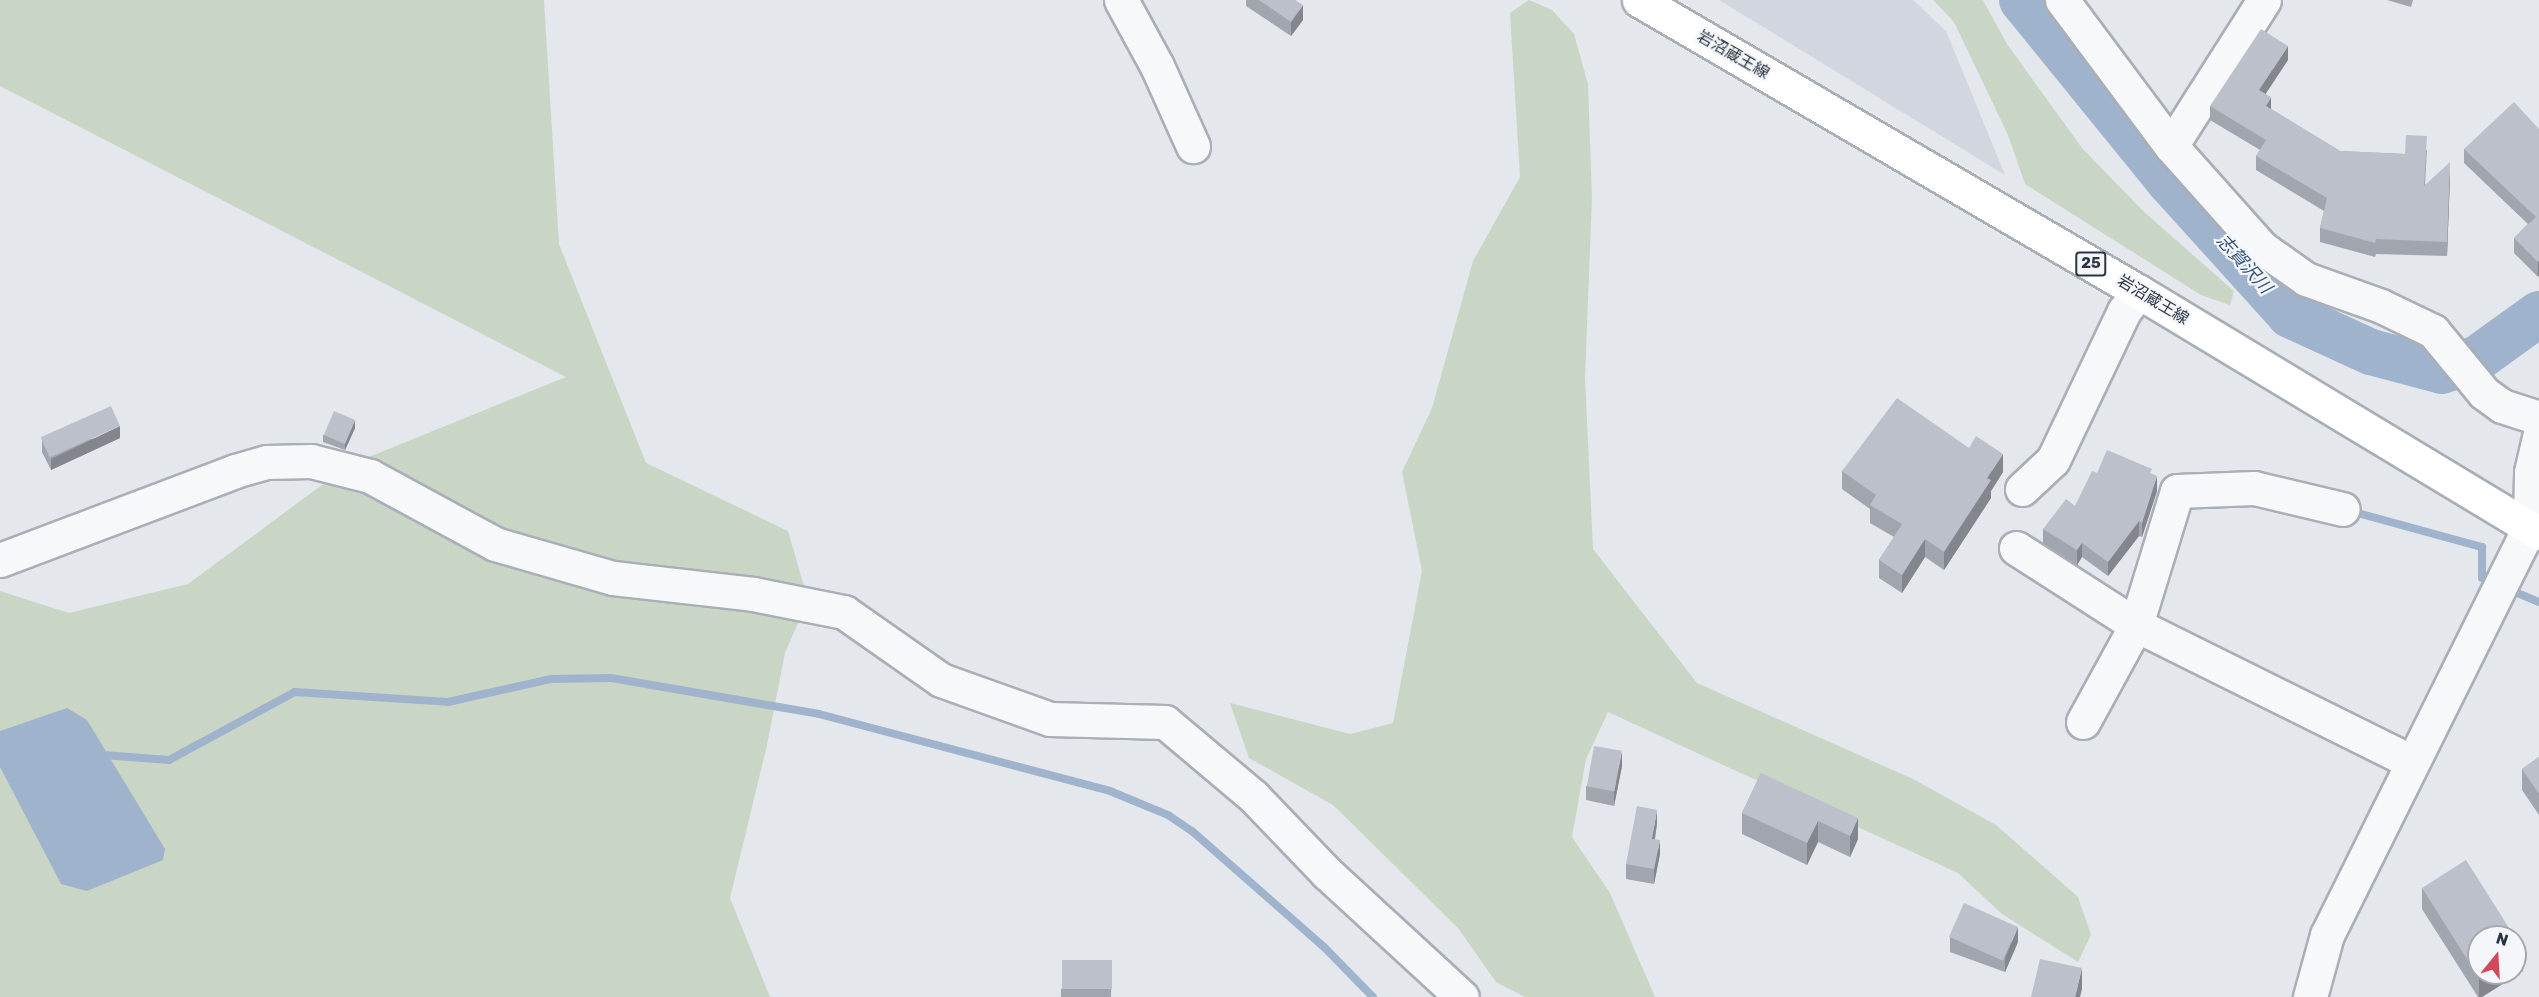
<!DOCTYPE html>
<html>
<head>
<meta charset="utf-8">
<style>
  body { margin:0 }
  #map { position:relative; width:2539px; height:997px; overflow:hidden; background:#e4e7ec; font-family:Rubik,"Noto Sans JP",sans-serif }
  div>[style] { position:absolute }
  .built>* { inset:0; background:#d2d6de }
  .green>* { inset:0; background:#c9d6c5 }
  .water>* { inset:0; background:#9fb4cc }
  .stream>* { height:8px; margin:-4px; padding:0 4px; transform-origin:4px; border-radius:4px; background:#9fb4cc }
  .river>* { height:46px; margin:-23px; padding:0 23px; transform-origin:23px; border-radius:23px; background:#9fb4cc }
  .roads { filter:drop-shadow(2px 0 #a9aeb7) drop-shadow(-2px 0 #a9aeb7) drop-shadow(0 2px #a9aeb7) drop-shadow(0 -2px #a9aeb7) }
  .minor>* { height:33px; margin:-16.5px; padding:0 16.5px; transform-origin:16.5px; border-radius:16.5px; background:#f7f8fa }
  .major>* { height:33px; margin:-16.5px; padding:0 16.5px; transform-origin:16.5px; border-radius:16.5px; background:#fff }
  .wall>* { inset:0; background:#a1a5ae }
  .shaded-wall>* { inset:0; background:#83868d; transform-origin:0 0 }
  .building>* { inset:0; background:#bbc0ca; transform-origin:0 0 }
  span { translate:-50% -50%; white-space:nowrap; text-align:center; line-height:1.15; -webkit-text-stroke:4.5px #f4f6f9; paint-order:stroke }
  .shield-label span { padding:2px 4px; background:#f4f6f9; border:2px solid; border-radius:4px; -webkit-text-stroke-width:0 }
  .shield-label { font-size:15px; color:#2b3445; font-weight:700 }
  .street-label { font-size:16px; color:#2b3445 }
  .water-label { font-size:18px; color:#34527a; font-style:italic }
  .north { position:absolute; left:2467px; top:925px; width:60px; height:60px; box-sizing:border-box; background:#f4f6f9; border:2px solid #a4a8b1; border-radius:50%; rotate:18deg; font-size:16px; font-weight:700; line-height:24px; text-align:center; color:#2b3445 }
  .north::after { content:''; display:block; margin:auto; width:21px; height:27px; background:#d1495b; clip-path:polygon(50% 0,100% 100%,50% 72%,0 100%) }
</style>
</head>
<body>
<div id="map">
  <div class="built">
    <div style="clip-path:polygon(1719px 0,1913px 0,1946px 31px,2005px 175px)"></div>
  </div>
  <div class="green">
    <div style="clip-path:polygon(0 0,544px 0,559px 244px,646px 463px,788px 531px,808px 600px,785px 653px,767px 745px,730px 898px,770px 997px,0 997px,0 591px,69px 613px,188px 584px,349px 465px,566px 377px,0 86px)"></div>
    <div style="clip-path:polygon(1529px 0,1552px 10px,1574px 34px,1588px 84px,1592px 198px,1585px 378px,1593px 549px,1697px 683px,1913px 779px,1996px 825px,2078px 897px,2091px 935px,2078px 962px,2002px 914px,1958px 873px,1608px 712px,1586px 759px,1572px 837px,1610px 893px,1655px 997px,1525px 997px,1496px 982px,1458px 928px,1333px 805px,1249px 758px,1230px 703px,1350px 734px,1393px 723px,1422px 571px,1402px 472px,1432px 408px,1473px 261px,1520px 177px,1510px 13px)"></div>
    <div style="clip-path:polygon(1933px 0,1983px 0,2007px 44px,2082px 148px,2143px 211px,2234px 291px,2230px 305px,2201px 295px,2025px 184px,2008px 135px,1954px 22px)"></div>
  </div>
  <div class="water">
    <div style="clip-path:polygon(67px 708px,87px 720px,165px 849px,163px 860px,87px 891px,61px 884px,0 767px,0 731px)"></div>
  </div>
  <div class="stream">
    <div style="left:2350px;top:511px;width:137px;rotate:15.3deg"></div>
    <div style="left:2482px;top:547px;width:31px;rotate:90deg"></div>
    <div style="left:2515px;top:592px;width:26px;rotate:23deg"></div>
    <div style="left:103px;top:755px;width:66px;rotate:4.3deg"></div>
    <div style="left:169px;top:760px;width:143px;rotate:-28.4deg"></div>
    <div style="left:295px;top:692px;width:153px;rotate:3.7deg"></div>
    <div style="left:448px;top:702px;width:106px;rotate:-12.6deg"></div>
    <div style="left:551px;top:679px;width:60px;rotate:-1deg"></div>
    <div style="left:611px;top:678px;width:211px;rotate:9.8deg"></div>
    <div style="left:819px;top:714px;width:301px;rotate:14.8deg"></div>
    <div style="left:1110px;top:791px;width:63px;rotate:22.5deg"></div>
    <div style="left:1168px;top:815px;width:29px;rotate:34deg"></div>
    <div style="left:1192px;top:831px;width:176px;rotate:41.3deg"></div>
    <div style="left:1324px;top:947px;width:70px;rotate:45.6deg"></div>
  </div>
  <div class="river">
    <div style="left:2022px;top:0;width:235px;rotate:50.9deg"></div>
    <div style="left:2170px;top:182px;width:179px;rotate:47.9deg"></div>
    <div style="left:2290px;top:315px;width:89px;rotate:24.6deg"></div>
    <div style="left:2371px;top:352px;width:73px;rotate:15deg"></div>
    <div style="left:2442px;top:371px;width:38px;rotate:-20deg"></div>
    <div style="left:2478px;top:358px;width:75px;rotate:-35.8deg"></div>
  </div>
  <div class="roads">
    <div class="minor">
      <div style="left:1121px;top:0;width:75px;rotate:61.4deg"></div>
      <div style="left:1157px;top:66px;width:88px;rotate:65.8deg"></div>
      <div style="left:2062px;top:0;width:182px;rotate:53.3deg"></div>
      <div style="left:2171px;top:146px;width:137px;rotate:48.3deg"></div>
      <div style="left:2262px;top:248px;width:54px;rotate:35.2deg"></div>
      <div style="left:2306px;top:279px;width:80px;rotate:19.8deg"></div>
      <div style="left:2381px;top:306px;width:58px;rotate:25.7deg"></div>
      <div style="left:2433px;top:331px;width:80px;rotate:50.6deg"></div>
      <div style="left:2484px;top:393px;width:22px;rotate:36deg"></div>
      <div style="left:2502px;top:406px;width:39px;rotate:18deg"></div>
      <div style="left:2171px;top:146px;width:173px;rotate:-57.5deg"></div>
      <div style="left:2022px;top:489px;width:42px;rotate:-43.1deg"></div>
      <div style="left:2053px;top:460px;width:165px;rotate:-64.5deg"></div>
      <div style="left:2124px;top:311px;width:24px;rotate:-52deg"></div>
      <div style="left:2016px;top:548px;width:143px;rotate:32.7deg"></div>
      <div style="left:2136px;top:625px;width:306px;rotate:26.4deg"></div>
      <div style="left:0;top:560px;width:251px;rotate:-20.7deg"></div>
      <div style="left:235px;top:471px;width:33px;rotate:-16deg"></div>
      <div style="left:267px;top:462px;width:44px;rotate:-1.3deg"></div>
      <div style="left:311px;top:461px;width:61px;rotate:14.3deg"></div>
      <div style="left:370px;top:476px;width:142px;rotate:28.5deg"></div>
      <div style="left:495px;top:544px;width:123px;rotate:16.1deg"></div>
      <div style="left:613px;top:578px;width:141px;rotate:6.5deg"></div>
      <div style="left:753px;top:594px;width:93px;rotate:11.2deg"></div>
      <div style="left:844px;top:612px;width:118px;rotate:35deg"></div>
      <div style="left:941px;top:680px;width:116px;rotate:19.7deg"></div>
      <div style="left:1050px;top:719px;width:115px;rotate:1.5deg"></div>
      <div style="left:1165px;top:722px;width:116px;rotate:40.1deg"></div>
      <div style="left:1254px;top:797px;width:105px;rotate:46.2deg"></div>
      <div style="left:1327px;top:873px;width:183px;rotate:42.6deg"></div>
      <div style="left:2083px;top:722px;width:111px;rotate:-61.3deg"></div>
      <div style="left:2136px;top:625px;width:140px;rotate:-73deg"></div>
      <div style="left:2177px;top:491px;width:77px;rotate:-2.2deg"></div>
      <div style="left:2254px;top:488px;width:91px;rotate:13.3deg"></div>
      <div style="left:2310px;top:997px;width:64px;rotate:-74.7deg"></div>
      <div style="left:2327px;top:935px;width:457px;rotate:-63.6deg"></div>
      <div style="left:2530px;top:526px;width:54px;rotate:-88.9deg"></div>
      <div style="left:2531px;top:472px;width:36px;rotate:-77deg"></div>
    </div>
    <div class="major">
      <div style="left:1639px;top:0;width:579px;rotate:30.28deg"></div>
      <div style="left:2139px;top:292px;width:467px;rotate:31.1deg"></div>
    </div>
  </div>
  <div class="wall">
    <div style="clip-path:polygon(1246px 0,1295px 0,1303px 20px,1291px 36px,1246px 6px)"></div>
    <div style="clip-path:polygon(2387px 0,2413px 0,2411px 7px)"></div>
    <div style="clip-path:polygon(2288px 60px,2265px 94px,2271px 109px,2340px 151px,2405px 154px,2427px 150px,2425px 185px,2450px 176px,2447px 256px,2376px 254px,2375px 257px,2320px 242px,2320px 228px,2324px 211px,2256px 170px,2256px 156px,2260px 150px,2210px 120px,2210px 106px)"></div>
    <div style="clip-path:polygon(2539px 129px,2539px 276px,2538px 277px,2514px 253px,2514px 238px,2528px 224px,2464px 163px,2464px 149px)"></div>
    <div style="clip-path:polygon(355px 428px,345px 450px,323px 442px,323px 435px)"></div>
    <div style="clip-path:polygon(120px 438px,51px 470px,42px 452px,42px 440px)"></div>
    <div style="clip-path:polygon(1842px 471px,2003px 472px,1991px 491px,1991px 498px,1944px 570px,1925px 557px,1902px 593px,1879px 578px,1879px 560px,1894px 537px,1870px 523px,1870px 509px,1842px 489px)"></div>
    <div style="clip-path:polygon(2097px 473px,2152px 474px,2157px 491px,2142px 537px,2139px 536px,2108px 576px,2082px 557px,2077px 565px,2043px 543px,2043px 529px,2075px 506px)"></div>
    <div style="clip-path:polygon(2539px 757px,2539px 815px,2522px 790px,2522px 769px)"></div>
    <div style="clip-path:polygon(1622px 766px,1614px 806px,1586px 800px,1586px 786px)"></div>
    <div style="clip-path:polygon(1761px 773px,1858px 839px,1850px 857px,1818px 842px,1807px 865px,1742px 834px,1742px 813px)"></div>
    <div style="clip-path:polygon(1657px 824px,1655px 839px,1660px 854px,1654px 884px,1626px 879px,1626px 864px)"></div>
    <div style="clip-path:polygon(2422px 888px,2523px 971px,2482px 997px,2478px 997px,2422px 909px)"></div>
    <div style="clip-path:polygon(1950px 937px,2018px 942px,2005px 972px,1950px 952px)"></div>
    <div style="clip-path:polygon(1112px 960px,1111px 997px,1061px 997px,1061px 989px)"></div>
  </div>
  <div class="shaded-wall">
    <div style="clip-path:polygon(1303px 5px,1303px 20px,1291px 36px,1291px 22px)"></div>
    <div style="clip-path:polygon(2288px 46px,2288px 60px,2259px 104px,2259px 90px)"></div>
    <div style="clip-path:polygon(2271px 97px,2271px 112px,2266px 106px)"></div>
    <div style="clip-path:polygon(2450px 162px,2450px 176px,2447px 256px,2447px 242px)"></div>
    <div style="left:2539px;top:261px;width:15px;height:1px;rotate:90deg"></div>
    <div style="clip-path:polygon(355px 420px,355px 428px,345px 450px,345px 443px)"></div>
    <div style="clip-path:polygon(120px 426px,120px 438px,51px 470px,51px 459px)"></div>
    <div style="clip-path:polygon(2003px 454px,2003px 472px,1991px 491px,1991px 498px,1944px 570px,1944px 552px,1987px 478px)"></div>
    <div style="clip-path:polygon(2157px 476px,2157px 491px,2142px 537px,2142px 523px)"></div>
    <div style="clip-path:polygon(2139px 521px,2139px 536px,2108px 576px,2108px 562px)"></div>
    <div style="clip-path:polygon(1925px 539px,1925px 557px,1902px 593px,1902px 575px)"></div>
    <div style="clip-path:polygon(2082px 543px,2082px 557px,2077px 565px,2077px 550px)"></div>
    <div style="clip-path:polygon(1622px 751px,1622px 766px,1614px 806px,1614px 792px)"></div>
    <div style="clip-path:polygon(1657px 810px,1657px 824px,1652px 853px,1652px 839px)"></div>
    <div style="clip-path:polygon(1858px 818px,1858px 839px,1850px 857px,1850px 836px)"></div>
    <div style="clip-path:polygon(1818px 821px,1818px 842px,1807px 865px,1807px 843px)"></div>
    <div style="clip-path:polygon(1660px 840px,1660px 854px,1654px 884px,1654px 869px)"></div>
    <div style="clip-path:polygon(2018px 927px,2018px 942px,2005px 972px,2005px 958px)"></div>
    <div style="clip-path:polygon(2523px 950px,2523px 971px,2482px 997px,2479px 997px,2479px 978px,2487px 973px,2515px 973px,2515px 955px)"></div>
    <div style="clip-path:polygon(2082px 968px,2082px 989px,2080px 997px,2075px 997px)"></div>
  </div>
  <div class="building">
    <div style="clip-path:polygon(1259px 0,1295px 0,1303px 5px,1291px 22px)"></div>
    <div style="clip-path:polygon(2261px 29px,2288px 46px,2259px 90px,2271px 97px,2266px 106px,2340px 151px,2405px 154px,2406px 135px,2427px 136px,2424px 186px,2450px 162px,2447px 242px,2376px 239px,2375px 243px,2320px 228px,2327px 198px,2256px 156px,2266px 140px,2210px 106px)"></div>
    <div style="clip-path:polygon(2514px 102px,2539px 129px,2539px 261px,2538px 262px,2514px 238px,2536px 217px,2464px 149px)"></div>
    <div style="clip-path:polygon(1897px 398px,1969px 448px,1976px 436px,2003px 454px,1987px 478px,1991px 480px,1944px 552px,1925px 539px,1902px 575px,1879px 560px,1902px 524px,1870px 505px,1876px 495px,1842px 471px)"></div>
    <div style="left:111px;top:406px;width:22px;height:77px;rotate:66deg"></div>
    <div style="left:334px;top:411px;width:23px;height:26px;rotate:23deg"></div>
    <div style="clip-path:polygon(2107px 450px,2152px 469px,2150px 473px,2157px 476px,2142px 523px,2139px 521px,2108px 562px,2082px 543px,2077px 550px,2043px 529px,2066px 499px,2075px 506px,2092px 471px,2097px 473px)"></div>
    <div style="left:1594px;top:746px;width:28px;height:41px;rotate:10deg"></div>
    <div style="clip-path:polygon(2539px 757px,2539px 794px,2522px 769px)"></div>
    <div style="clip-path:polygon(1761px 773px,1858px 818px,1850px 836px,1818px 821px,1807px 843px,1742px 813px)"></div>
    <div style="clip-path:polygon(1637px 806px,1657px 810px,1652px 839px,1660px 840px,1654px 869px,1626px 864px)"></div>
    <div style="clip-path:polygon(2466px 860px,2523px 950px,2515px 955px,2515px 937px,2479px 937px,2479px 973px,2487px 973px,2479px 978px,2422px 888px)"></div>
    <div style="left:1964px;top:903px;width:59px;height:37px;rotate:24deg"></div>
    <div style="clip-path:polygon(2040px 959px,2082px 968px,2075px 997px,2031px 997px)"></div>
    <div style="left:1062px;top:960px;width:50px;height:29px"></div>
  </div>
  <div class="shield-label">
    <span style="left:2091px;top:264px">25</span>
  </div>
  <div class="street-label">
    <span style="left:1733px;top:55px;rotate:30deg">岩沼蔵王線</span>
    <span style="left:2153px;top:300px;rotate:31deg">岩沼蔵王線</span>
  </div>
  <div class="water-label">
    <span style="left:2244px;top:264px;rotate:48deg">志賀沢川</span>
  </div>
  <div class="north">N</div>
</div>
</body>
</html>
